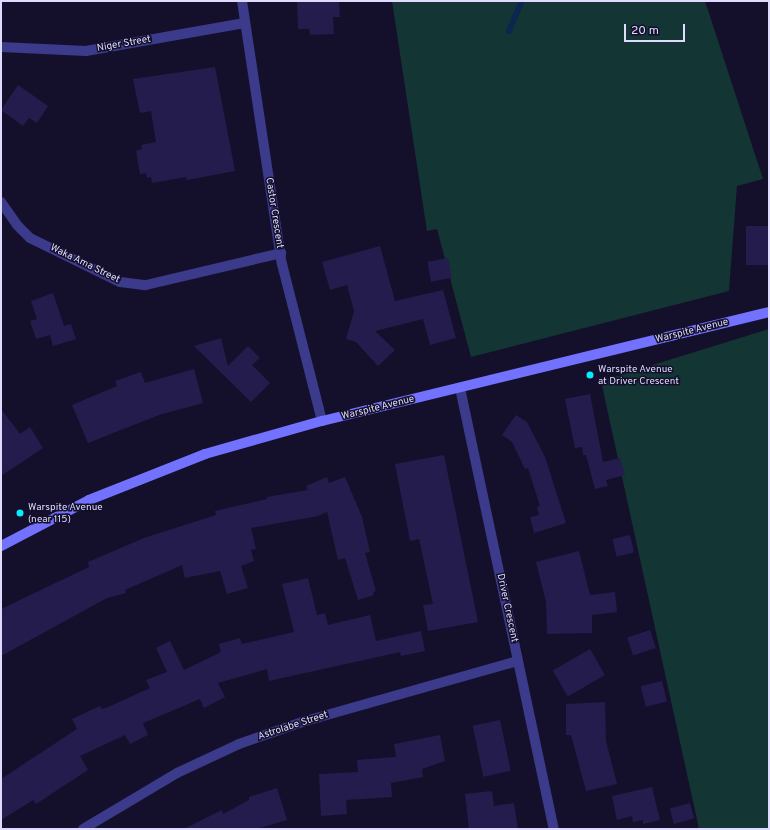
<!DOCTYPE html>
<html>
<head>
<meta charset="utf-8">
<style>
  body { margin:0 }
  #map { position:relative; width:770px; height:830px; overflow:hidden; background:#14102b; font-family:Overpass,sans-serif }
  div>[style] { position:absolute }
  .green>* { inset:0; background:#133533 }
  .stream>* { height:6px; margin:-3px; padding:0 3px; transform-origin:3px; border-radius:3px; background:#0c264f }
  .building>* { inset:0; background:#241c4d; transform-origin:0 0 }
  .minor>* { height:10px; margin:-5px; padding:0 5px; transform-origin:5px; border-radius:5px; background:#3b3a8b }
  .tertiary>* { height:10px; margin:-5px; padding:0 5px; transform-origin:5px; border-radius:5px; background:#3b3a8b }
  .secondary>* { height:10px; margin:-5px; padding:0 5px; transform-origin:5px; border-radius:5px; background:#7272ff }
  .dots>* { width:11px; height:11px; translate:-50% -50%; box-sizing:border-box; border:2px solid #14102b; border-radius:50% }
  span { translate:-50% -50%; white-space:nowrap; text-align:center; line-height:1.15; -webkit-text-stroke:3px #14102b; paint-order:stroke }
  .street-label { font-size:10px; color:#dedbff }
  .poi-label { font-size:10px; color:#dedbff }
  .left { translate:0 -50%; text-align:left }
  .frame { position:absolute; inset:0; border:2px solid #dedbff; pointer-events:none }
  .scale { position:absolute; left:624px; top:24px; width:61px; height:18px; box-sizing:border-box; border:2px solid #dedbff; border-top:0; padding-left:5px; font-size:12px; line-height:14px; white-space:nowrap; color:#dedbff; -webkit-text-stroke:3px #14102b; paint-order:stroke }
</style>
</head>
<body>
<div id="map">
  <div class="green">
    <div style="clip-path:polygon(392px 1px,705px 1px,763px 179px,737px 186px,729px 291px,471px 357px,437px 229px,427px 231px)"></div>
    <div style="clip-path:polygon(769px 329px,769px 829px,699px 829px,601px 381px)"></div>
  </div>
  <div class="stream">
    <div style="left:509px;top:31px;width:33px;rotate:-67deg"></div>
  </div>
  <div class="building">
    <div style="clip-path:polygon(297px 1px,339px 1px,340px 17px,333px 17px,334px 34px,310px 35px,309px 29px,298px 29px)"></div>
    <div style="clip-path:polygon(215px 67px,235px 171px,187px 180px,186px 177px,152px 183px,151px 177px,147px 178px,146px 173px,140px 174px,136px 151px,142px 149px,141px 145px,156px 142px,151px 111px,140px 113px,133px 79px)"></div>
    <div style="clip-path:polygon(18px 85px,48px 106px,37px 123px,29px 118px,23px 126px,1px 110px)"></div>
    <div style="left:746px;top:226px;width:23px;height:39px"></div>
    <div style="clip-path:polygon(380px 246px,395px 301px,443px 290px,456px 338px,430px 345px,423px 319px,375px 331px,395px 350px,378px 366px,356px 342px,346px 339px,354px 311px,347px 285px,330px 290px,322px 262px)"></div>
    <div style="left:448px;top:258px;width:20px;height:21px;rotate:79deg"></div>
    <div style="clip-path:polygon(53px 293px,64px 326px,71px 324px,76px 339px,53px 346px,50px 335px,36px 339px,30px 321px,37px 319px,31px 301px)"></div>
    <div style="clip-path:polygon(221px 338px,228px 366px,248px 346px,260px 358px,252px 365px,270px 383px,251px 402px,194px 346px)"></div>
    <div style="clip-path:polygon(194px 369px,203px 403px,159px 415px,88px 443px,72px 405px,117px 386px,115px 381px,141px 372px,145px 383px)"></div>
    <div style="clip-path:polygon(590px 394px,603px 462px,620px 458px,625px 475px,606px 480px,608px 486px,595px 489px,586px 455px,583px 455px,582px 447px,575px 448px,565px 399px)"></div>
    <div style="clip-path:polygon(1px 409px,20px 434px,30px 427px,43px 448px,1px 476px)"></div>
    <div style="clip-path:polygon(516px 415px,527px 422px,545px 457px,566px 523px,534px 533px,530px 517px,539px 515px,537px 507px,540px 506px,528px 468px,525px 469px,512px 442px,502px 435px)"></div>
    <div style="clip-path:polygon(444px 455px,478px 622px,428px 631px,423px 605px,433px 604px,419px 539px,410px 541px,395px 464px)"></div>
    <div style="clip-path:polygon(327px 477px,329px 483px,345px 477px,362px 517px,370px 552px,365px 553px,376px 591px,373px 592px,374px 595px,358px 600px,345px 558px,338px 560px,327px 512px,318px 516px,251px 528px,256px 549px,251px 550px,254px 561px,241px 566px,248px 588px,227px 594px,220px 571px,185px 578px,182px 565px,125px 590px,126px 593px,107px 598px,1px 656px,1px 609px,89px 567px,88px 562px,144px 538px,216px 515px,215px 511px,267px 499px,267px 497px,308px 490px,306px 486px)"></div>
    <div style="left:630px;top:535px;width:18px;height:18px;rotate:77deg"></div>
    <div style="clip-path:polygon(579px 551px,590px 595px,615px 592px,617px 612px,592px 615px,592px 633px,547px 634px,546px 602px,536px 562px)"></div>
    <div style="clip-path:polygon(308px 578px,317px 615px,325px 613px,328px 625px,370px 615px,376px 641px,421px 631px,425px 651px,401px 656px,400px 652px,269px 681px,267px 669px,218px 683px,225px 697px,204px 708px,200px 699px,143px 723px,148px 735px,130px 744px,125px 735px,80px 756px,88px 770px,36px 804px,33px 800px,1px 820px,1px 779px,77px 729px,72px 719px,100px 706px,102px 709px,108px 707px,150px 688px,146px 680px,167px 672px,156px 648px,170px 641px,184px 670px,221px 652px,219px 644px,240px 638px,242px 644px,294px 632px,282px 584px)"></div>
    <div style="left:650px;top:630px;width:19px;height:24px;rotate:72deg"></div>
    <div style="left:590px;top:649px;width:30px;height:43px;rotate:60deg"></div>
    <div style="left:662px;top:681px;width:21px;height:22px;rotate:76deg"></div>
    <div style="clip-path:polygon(605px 702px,606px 741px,617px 784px,586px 791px,571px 735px,566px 735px,566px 704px)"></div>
    <div style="left:500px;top:720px;width:52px;height:28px;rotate:78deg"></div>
    <div style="clip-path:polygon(440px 735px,445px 761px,422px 769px,423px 777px,391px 783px,392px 797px,346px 800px,347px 814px,321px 816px,319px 774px,358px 772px,357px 760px,396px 757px,394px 744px)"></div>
    <div style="clip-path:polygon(652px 787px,660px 820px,643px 824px,643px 820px,633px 822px,632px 816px,617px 820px,612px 796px)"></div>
    <div style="clip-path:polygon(277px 788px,287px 820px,256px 829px,184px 829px,222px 810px,223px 814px,249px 800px,249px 797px)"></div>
    <div style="clip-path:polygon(492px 791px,494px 806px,514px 803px,518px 829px,469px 829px,465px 794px)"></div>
    <div style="left:690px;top:803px;width:16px;height:21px;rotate:75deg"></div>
  </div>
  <div class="minor">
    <div style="left:1px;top:47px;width:85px;rotate:2.7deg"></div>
    <div style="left:86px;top:51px;width:161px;rotate:-10deg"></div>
    <div style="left:1px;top:202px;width:28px;rotate:55deg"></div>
    <div style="left:17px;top:225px;width:18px;rotate:45deg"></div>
    <div style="left:30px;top:238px;width:100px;rotate:26.1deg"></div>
    <div style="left:120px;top:282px;width:26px;rotate:7deg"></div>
    <div style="left:146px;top:285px;width:139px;rotate:-13.3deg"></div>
    <div style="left:83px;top:829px;width:109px;rotate:-30.8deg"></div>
    <div style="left:177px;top:773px;width:68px;rotate:-25.1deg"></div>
    <div style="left:239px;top:744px;width:67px;rotate:-19.2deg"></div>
    <div style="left:302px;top:722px;width:224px;rotate:-15.8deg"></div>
  </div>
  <div class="tertiary">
    <div style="left:242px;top:1px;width:266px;rotate:81.4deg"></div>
    <div style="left:282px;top:264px;width:162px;rotate:75.7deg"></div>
    <div style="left:460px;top:388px;width:451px;rotate:78deg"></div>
  </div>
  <div class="secondary">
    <div style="left:1px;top:546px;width:99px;rotate:-27.6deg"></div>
    <div style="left:89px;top:500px;width:125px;rotate:-21.6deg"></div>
    <div style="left:205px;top:454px;width:122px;rotate:-15.8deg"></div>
    <div style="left:322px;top:421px;width:460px;rotate:-13.7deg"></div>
  </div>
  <div class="dots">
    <div style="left:590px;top:375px;background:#07edff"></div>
    <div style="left:20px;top:513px;background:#07edff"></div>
  </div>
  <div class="street-label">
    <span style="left:124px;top:44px;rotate:-10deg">Niger Street</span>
    <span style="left:274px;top:213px;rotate:81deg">Castor Crescent</span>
    <span style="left:85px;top:264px;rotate:26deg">Waka Ama Street</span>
    <span style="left:692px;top:331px;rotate:-14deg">Warspite Avenue</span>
    <span style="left:378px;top:408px;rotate:-14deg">Warspite Avenue</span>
    <span style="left:507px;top:608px;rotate:78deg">Driver Crescent</span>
    <span style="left:293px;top:726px;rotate:-18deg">Astrolabe Street</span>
  </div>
  <div class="poi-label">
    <span class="left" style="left:598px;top:375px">Warspite Avenue<br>at Driver Crescent</span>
    <span class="left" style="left:28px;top:513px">Warspite Avenue<br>(near 115)</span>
  </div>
  <div class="frame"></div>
  <div class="scale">20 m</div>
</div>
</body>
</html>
